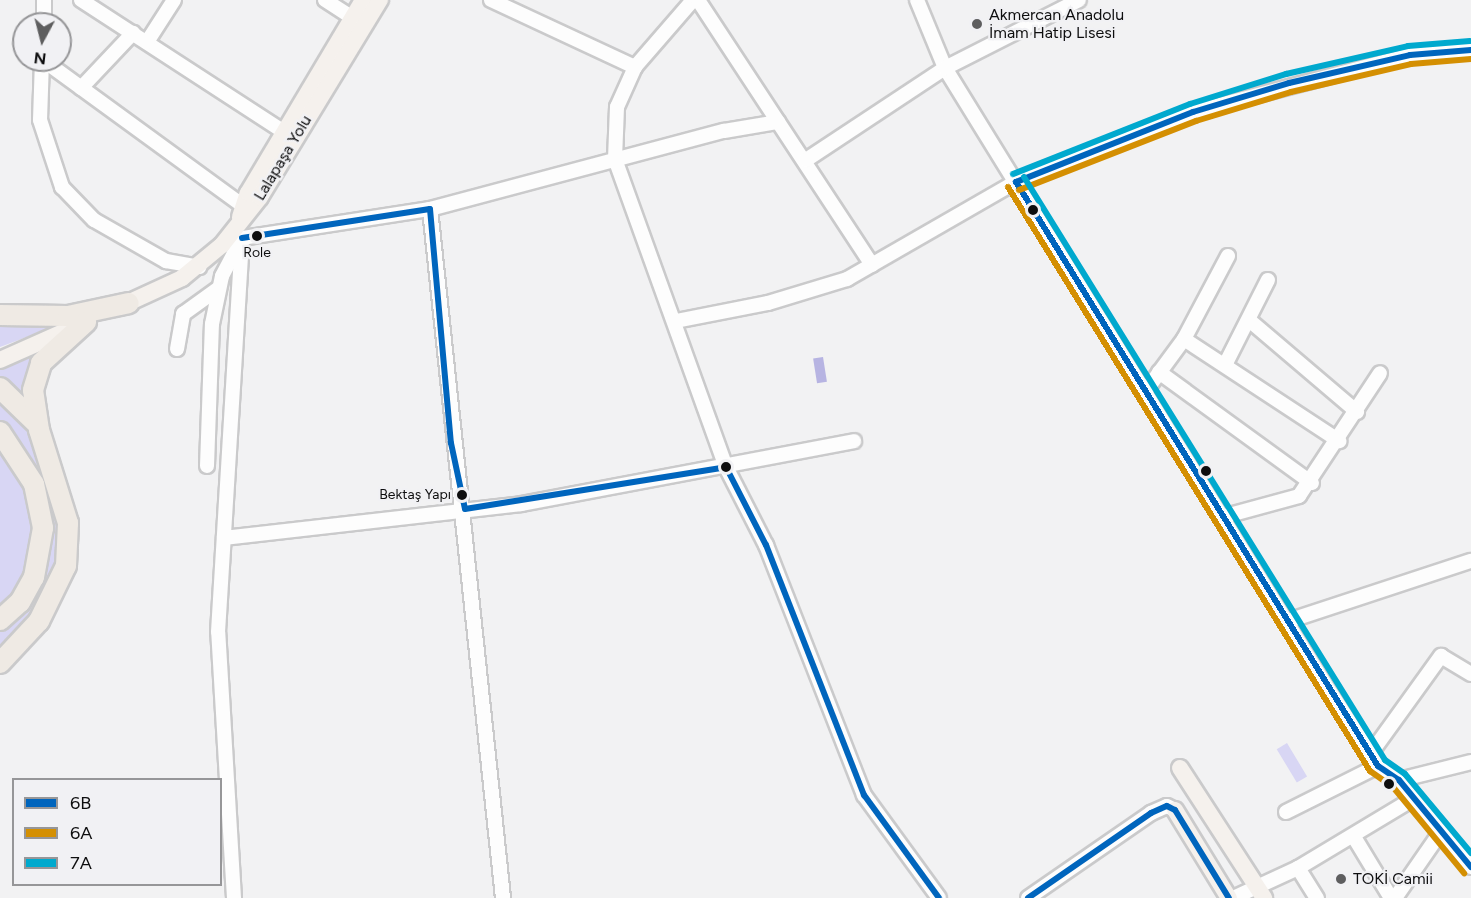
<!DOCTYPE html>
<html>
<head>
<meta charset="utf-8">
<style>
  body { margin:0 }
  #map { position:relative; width:1471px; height:898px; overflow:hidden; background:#f2f2f3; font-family:Figtree,sans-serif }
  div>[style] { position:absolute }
  .green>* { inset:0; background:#d8d6f4; transform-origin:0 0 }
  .water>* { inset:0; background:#b7b4e2; transform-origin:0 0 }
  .roads { filter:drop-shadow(2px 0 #cacacb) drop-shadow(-2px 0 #cacacb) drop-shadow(0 2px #cacacb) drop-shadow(0 -2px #cacacb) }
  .minor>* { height:14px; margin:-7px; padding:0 7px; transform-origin:7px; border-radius:7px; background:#fdfdfd }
  .major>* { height:16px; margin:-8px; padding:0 8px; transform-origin:8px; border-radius:8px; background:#f5f1ed }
  .highway>* { height:20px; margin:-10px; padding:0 10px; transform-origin:10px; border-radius:10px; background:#efeae4 }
  .bus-1>* { height:6px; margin:-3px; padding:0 3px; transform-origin:3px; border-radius:3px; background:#0065bd }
  .bus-2>* { height:6px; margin:-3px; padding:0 3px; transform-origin:3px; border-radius:3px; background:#d48f02 }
  .bus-3>* { height:6px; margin:-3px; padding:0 3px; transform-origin:3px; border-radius:3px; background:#00a9ce }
  .dots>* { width:16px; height:16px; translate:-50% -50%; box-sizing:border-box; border:3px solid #f1f1f4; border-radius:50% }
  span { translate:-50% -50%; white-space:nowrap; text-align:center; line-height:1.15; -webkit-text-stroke:4.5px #f1f1f4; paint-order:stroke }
  .bus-label { font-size:14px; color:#0e0e0f }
  .right { translate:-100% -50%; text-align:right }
  .poi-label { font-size:16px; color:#0e0e0f }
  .left { translate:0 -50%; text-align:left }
  .street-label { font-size:16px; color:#0e0e0f }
  .legend { position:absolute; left:12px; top:778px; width:210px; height:108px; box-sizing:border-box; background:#f1f1f4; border:2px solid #969698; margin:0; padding:8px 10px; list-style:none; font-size:18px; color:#0e0e0f }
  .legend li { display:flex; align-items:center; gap:12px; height:30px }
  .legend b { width:30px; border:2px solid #969698 }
  .north { position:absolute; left:12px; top:12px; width:60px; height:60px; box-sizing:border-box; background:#f1f1f4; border:2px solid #969698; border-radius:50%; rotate:187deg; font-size:16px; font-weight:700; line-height:24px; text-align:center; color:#0e0e0f }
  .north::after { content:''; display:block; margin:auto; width:21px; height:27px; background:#5e5e5f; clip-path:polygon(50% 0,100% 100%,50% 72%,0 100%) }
</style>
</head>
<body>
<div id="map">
  <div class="green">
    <div style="clip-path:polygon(64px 323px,0 347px,0 325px)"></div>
    <div style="clip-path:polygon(45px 349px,28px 403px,0 384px,0 369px)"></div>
    <div style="clip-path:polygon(0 395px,27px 418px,65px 530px,52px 592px,0 655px,0 629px,43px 575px,50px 525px,35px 470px,0 421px)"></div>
    <div style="clip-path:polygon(0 444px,27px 492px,31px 529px,22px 579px,0 612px)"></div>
    <div style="left:1287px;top:743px;width:39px;height:12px;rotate:59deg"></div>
  </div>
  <div class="water">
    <div style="left:823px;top:357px;width:25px;height:10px;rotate:81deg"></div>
  </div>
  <div class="roads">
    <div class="minor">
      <div style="left:81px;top:0;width:242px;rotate:33deg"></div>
      <div style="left:325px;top:0;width:33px;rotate:33deg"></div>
      <div style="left:491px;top:0;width:159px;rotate:25deg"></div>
      <div style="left:693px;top:0;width:89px;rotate:130.9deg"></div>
      <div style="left:635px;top:67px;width:44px;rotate:114.2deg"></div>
      <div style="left:617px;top:107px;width:52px;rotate:92.2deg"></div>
      <div style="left:615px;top:159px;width:327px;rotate:70.2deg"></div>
      <div style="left:726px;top:467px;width:88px;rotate:62.9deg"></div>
      <div style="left:766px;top:545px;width:269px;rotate:68.6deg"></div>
      <div style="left:864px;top:795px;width:127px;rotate:53.9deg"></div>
      <div style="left:698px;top:0;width:317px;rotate:56.7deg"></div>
      <div style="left:917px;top:0;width:74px;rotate:67.6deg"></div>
      <div style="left:945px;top:68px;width:724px;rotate:58.33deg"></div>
      <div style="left:1325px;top:684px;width:98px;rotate:57.1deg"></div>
      <div style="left:1378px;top:766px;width:25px;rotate:34deg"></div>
      <div style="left:1399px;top:780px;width:113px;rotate:50.4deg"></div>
      <div style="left:44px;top:24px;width:24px;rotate:-90deg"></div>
      <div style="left:147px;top:42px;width:50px;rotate:-57.3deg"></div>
      <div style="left:42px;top:60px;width:60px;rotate:91.9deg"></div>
      <div style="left:40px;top:120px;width:71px;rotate:71.8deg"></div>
      <div style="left:62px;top:187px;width:46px;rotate:45.9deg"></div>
      <div style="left:94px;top:220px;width:83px;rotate:29.7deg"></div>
      <div style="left:166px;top:261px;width:34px;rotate:10deg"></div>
      <div style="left:43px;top:60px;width:246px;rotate:36.1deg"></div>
      <div style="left:81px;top:88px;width:76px;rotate:-46.6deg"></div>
      <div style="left:806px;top:160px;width:167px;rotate:-33.5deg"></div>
      <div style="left:945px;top:68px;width:150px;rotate:-26.9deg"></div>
      <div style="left:430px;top:209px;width:693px;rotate:83.95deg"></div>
      <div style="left:1249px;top:320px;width:142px;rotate:40.4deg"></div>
      <div style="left:676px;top:321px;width:94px;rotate:-11.1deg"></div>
      <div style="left:768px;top:303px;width:83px;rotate:-16.9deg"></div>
      <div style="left:847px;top:279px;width:195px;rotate:-29.9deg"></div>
      <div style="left:1016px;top:182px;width:190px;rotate:-21.6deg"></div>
      <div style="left:1193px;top:112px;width:224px;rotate:-14.7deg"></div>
      <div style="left:1410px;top:55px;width:61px;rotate:-4.7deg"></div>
      <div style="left:1184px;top:339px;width:186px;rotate:33.3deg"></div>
      <div style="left:177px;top:349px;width:36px;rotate:-80deg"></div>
      <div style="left:183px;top:314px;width:44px;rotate:-35.8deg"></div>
      <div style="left:1226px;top:363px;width:93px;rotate:-63.2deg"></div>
      <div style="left:1159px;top:372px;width:189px;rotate:36deg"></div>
      <div style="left:1145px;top:392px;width:66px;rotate:-53.7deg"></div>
      <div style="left:1184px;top:339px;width:94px;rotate:-62.1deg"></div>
      <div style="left:207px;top:466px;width:142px;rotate:-88deg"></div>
      <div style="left:212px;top:324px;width:49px;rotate:-78.2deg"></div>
      <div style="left:222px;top:276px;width:43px;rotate:-62.2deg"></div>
      <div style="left:242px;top:238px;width:190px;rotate:-8.8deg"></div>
      <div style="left:430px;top:209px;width:304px;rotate:-14.9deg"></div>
      <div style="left:724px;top:131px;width:55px;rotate:-9.5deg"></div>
      <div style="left:1222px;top:517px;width:80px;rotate:-15.3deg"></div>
      <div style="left:1299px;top:496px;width:147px;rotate:-56.6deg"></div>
      <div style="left:224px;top:538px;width:299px;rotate:-6.5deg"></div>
      <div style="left:521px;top:504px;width:339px;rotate:-10.7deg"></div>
      <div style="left:1288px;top:621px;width:193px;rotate:-18.2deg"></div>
      <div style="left:1371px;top:753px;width:120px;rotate:-54.2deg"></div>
      <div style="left:1441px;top:656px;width:35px;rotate:31deg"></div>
      <div style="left:1399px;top:780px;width:74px;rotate:-14deg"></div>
      <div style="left:1286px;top:812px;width:103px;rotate:-26.6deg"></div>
      <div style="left:1354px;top:837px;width:71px;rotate:58.8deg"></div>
      <div style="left:1298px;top:868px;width:36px;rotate:58deg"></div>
      <div style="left:234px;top:898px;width:266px;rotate:-93.4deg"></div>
      <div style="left:218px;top:632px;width:392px;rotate:-86.5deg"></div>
      <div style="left:1028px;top:898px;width:150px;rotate:-34.6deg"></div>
      <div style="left:1151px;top:813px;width:17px;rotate:-24deg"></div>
      <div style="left:1167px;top:806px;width:9px;rotate:27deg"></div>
      <div style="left:1233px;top:898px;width:72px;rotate:-24.8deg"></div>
      <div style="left:1298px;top:868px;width:134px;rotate:-31deg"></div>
      <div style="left:1395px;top:898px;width:79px;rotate:-55.3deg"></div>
    </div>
    <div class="major">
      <div style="left:240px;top:217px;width:25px;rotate:-72deg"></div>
      <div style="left:248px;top:193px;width:225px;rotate:-59.2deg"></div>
      <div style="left:119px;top:307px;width:69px;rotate:-24.7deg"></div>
      <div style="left:182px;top:278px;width:52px;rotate:-39.5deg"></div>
      <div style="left:222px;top:245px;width:61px;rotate:-51.6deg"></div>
      <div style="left:260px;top:197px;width:231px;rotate:-58.7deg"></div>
      <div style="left:0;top:360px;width:86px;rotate:-23.9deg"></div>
      <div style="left:1180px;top:768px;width:155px;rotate:57.1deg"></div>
      <div style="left:1175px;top:810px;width:103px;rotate:58.5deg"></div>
    </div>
    <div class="highway">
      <div style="left:0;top:315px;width:68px;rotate:0.8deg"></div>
      <div style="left:68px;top:316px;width:62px;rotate:-12deg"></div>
      <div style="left:0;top:388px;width:49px;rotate:44.2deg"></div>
      <div style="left:0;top:432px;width:62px;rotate:56.8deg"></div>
      <div style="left:34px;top:484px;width:45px;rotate:78.4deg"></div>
      <div style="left:43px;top:528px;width:50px;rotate:100.4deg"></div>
      <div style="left:34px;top:577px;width:29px;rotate:119deg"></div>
      <div style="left:20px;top:602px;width:27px;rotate:138deg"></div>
      <div style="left:0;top:663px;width:57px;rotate:-47.1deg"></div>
      <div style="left:39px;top:621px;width:61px;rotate:-63.9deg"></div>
      <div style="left:66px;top:566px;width:43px;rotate:-87.3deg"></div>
      <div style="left:68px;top:523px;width:97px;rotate:-107.3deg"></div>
      <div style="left:39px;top:430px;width:40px;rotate:-98.5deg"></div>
      <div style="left:33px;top:390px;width:28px;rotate:-73deg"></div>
      <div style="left:41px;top:363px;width:61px;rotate:-42.3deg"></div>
    </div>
  </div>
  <div class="bus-1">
    <div style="left:1016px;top:182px;width:687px;rotate:58.21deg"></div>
    <div style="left:1378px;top:766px;width:25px;rotate:34deg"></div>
    <div style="left:1399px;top:780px;width:113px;rotate:50.4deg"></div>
    <div style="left:1016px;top:182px;width:190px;rotate:-21.6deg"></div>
    <div style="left:1193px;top:112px;width:100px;rotate:-16.8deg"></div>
    <div style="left:1289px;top:83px;width:124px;rotate:-13deg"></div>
    <div style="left:1410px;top:55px;width:61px;rotate:-4.7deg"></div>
    <div style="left:430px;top:209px;width:235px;rotate:84.9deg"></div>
    <div style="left:451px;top:443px;width:67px;rotate:78deg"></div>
    <div style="left:242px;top:238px;width:190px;rotate:-8.8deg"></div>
    <div style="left:726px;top:467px;width:88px;rotate:62.9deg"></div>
    <div style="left:766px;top:545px;width:269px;rotate:68.6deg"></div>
    <div style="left:864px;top:795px;width:127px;rotate:53.9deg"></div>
    <div style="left:465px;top:509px;width:264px;rotate:-9.1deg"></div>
    <div style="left:1175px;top:810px;width:103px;rotate:58.5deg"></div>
    <div style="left:1028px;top:898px;width:150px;rotate:-34.6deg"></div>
    <div style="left:1151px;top:813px;width:17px;rotate:-24deg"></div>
    <div style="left:1167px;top:806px;width:9px;rotate:27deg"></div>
  </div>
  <div class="bus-2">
    <div style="left:1008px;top:187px;width:687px;rotate:58.21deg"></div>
    <div style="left:1370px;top:771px;width:28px;rotate:35deg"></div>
    <div style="left:1393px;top:787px;width:112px;rotate:50.5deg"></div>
    <div style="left:1019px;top:190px;width:190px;rotate:-21.3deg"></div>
    <div style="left:1196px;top:121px;width:99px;rotate:-17deg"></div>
    <div style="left:1291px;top:92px;width:123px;rotate:-13.1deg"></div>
    <div style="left:1411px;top:64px;width:60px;rotate:-4.8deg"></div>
  </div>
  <div class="bus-3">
    <div style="left:1013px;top:174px;width:190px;rotate:-21.6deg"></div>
    <div style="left:1190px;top:104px;width:101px;rotate:-17.4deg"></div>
    <div style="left:1286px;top:74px;width:125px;rotate:-12.9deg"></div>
    <div style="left:1408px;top:46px;width:62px;rotate:-4.6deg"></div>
    <div style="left:1024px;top:177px;width:686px;rotate:58.23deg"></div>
    <div style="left:1385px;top:760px;width:24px;rotate:35deg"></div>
    <div style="left:1405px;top:774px;width:103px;rotate:50.1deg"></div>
  </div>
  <div class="dots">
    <div style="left:977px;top:24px;background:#5e5e5f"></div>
    <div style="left:1033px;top:210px;background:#0e0e0f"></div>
    <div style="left:257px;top:236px;background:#0e0e0f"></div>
    <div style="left:726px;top:467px;background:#0e0e0f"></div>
    <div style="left:1206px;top:471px;background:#0e0e0f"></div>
    <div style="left:462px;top:495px;background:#0e0e0f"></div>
    <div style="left:1389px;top:784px;background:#0e0e0f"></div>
    <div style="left:1341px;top:879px;background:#5e5e5f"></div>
  </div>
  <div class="bus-label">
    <span style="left:257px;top:253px">Role</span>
    <span class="right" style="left:451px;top:495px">Bektaş Yapı</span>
  </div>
  <div class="poi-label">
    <span class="left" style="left:989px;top:24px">Akmercan Anadolu<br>İmam Hatip Lisesi</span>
    <span class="left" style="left:1353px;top:879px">TOKİ Camii</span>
  </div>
  <div class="street-label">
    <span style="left:283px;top:158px;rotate:-59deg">Lalapaşa Yolu</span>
  </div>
  <ul class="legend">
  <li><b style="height:8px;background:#0065bd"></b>6B</li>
  <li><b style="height:8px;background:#d48f02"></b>6A</li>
  <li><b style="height:8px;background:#00a9ce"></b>7A</li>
  </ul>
  <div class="north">N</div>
</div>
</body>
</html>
